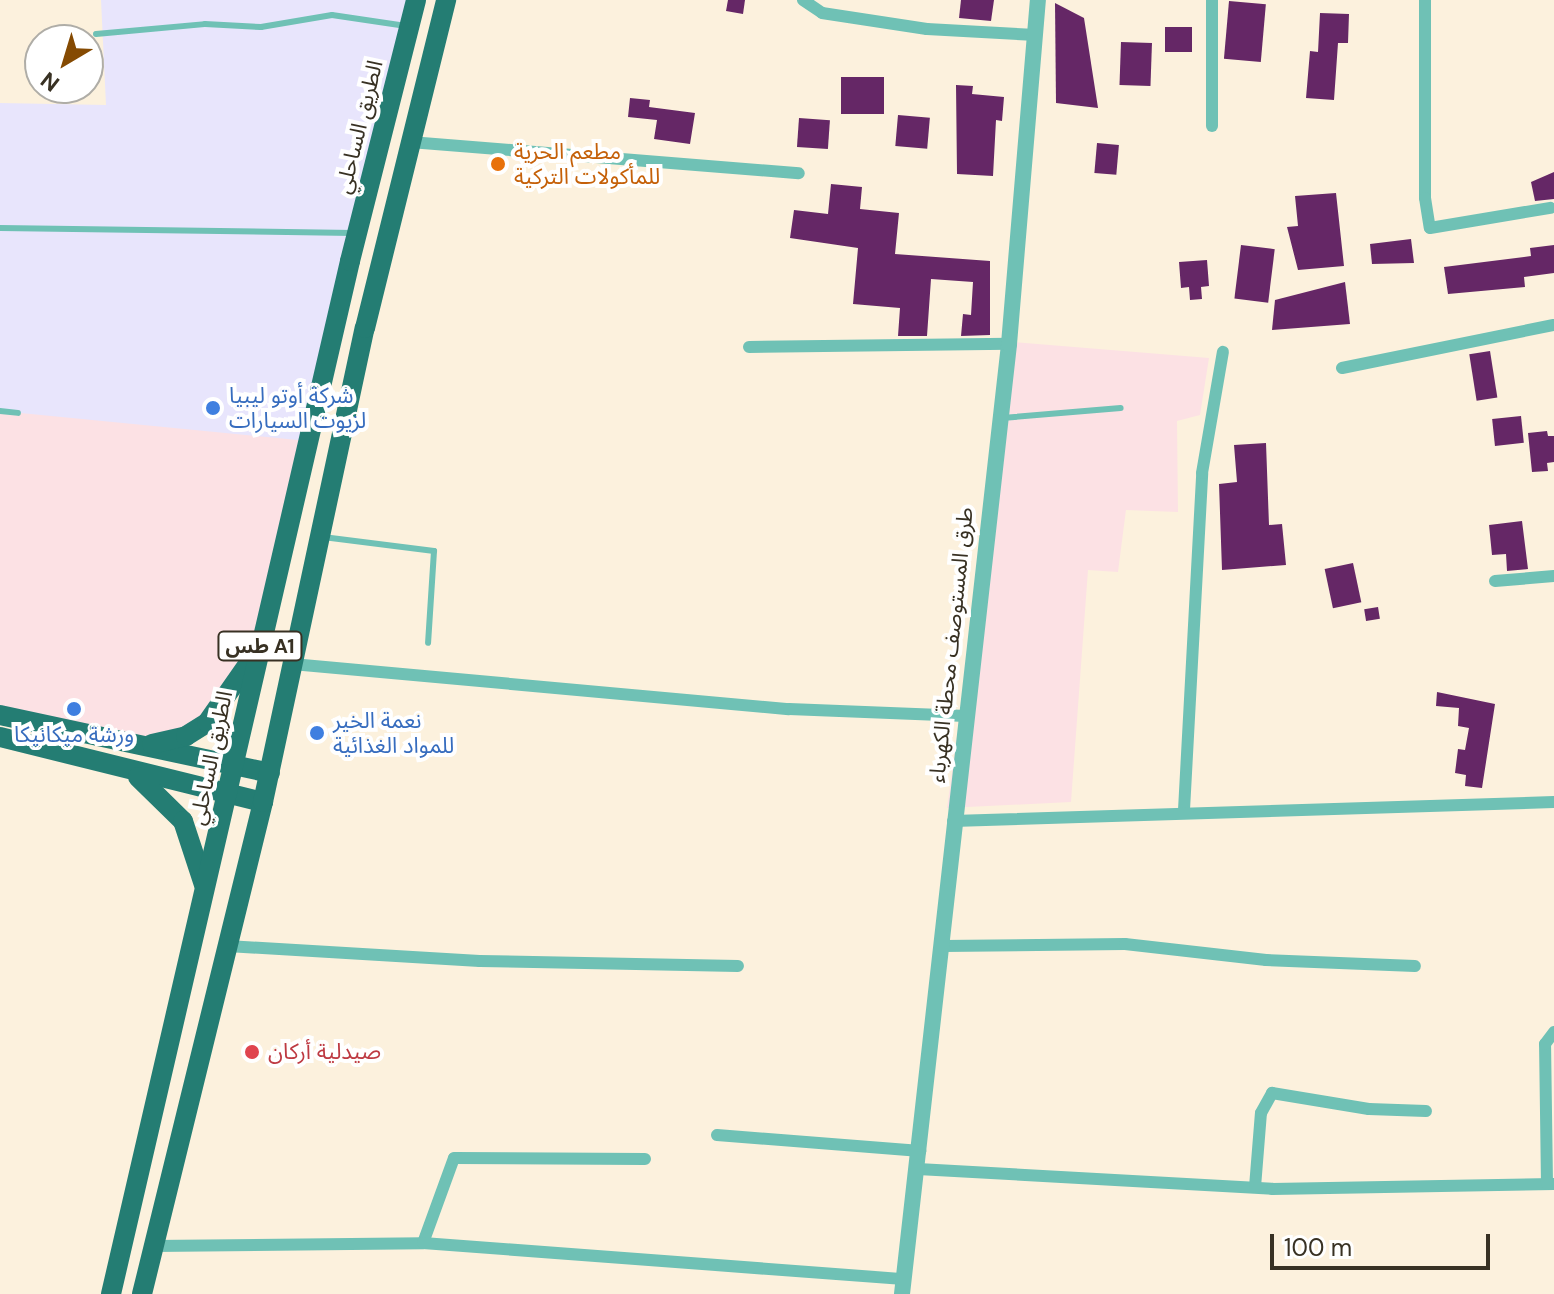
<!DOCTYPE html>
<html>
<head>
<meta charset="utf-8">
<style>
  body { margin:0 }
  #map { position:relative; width:1554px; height:1294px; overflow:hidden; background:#fcf1dd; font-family:"DM Sans","Noto Sans Arabic",sans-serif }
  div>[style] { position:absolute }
  .commercial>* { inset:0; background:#e8e5fc }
  .industrial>* { inset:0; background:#fce1e4 }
  .building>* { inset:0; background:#652766; transform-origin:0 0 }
  .service>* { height:6px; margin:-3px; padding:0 3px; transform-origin:3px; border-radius:3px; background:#6fc1b5 }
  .minor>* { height:12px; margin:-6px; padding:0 6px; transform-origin:6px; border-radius:6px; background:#6fc1b5 }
  .tertiary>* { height:16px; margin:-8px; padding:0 8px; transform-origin:8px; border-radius:8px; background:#6fc1b5 }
  .trunk>* { height:20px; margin:-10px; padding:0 10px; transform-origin:10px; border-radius:10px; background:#247d73 }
  .dots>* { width:22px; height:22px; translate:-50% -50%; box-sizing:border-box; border:4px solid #fff; border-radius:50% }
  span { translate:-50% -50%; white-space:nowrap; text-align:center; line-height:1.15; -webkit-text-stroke:8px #fff; paint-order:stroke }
  .shield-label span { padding:2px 6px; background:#fff; border:2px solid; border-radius:6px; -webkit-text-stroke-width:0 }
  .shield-label { font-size:20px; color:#383123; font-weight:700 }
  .street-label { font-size:22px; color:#383123 }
  .food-label { font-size:22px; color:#c56008 }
  .left { translate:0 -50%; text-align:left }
  .shop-label { font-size:22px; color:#366cbe }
  .health-label { font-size:22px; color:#be3a42 }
  .north { position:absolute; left:24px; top:24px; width:80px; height:80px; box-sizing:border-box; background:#fff; border:2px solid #afada7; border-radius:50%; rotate:218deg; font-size:22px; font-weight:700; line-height:32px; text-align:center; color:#383123 }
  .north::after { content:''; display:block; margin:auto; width:28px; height:36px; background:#854a02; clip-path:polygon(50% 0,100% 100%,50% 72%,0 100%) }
  .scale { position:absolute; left:1270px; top:1234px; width:220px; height:36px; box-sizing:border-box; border:4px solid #383123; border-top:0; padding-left:10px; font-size:24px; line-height:28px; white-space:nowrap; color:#383123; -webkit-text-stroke:6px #fff; paint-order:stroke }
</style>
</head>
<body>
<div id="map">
  <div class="commercial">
    <div style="clip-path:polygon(101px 0,416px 0,284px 547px,0 715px,0 103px,106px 105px)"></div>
  </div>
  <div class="industrial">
    <div style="clip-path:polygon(1012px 342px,1209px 358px,1200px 415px,1177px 421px,1178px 512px,1126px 510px,1118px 572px,1088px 570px,1071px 802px,947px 808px)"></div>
    <div style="clip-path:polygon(0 411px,308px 441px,259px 647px,226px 702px,172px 740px,0 715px)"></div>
  </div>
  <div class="building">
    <div style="clip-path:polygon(728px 0,745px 0,743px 14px,726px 11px)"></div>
    <div style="clip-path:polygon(961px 0,994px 0,991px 21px,959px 18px)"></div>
    <div style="left:1229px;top:1px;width:37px;height:58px;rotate:5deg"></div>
    <div style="clip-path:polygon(1055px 3px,1084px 18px,1098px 108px,1056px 103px)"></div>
    <div style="clip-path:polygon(1320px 13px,1349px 14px,1348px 43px,1338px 43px,1334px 100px,1306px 98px,1310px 51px,1318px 52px)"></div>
    <div style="left:1165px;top:27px;width:27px;height:25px"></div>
    <div style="left:1121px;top:42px;width:31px;height:43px;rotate:2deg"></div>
    <div style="left:841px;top:77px;width:43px;height:37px"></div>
    <div style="clip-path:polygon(956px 85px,973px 86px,972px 94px,1004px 97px,1002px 121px,996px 120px,993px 176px,957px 174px)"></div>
    <div style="clip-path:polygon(630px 98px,650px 100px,649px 107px,695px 113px,690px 144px,654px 139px,657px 120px,628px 117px)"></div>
    <div style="left:898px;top:115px;width:32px;height:31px;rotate:5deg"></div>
    <div style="left:799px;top:118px;width:31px;height:29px;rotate:4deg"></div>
    <div style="left:1097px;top:143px;width:22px;height:30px;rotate:5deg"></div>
    <div style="clip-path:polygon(1554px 172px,1554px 199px,1535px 201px,1531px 182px)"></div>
    <div style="clip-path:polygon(831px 184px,862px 187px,860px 209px,899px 213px,895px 254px,990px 261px,990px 335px,961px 336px,963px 314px,971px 315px,973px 282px,931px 279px,927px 336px,898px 336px,900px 308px,853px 304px,858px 248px,790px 238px,794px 210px,828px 214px)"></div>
    <div style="clip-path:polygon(1336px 193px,1344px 266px,1298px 270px,1287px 227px,1298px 226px,1295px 196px)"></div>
    <div style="clip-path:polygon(1411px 239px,1414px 263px,1372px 264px,1370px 244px)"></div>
    <div style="left:1241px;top:245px;width:34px;height:54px;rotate:7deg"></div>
    <div style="clip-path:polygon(1554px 245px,1554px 273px,1524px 277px,1525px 287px,1448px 294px,1444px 267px,1531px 256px,1530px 248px)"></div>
    <div style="clip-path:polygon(1207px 260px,1209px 286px,1201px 287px,1202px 299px,1190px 300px,1189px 287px,1181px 288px,1179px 262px)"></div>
    <div style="clip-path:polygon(1345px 282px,1350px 324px,1272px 330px,1275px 300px)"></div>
    <div style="left:1490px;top:351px;width:47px;height:21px;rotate:81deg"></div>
    <div style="left:1521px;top:416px;width:27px;height:29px;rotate:84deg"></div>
    <div style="clip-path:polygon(1547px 431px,1548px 436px,1554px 436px,1554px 462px,1547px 463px,1548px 471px,1532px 472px,1528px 433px)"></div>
    <div style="clip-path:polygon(1266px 443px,1269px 525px,1282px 524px,1286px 565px,1222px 570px,1219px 484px,1237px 482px,1234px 445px)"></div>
    <div style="clip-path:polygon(1522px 521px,1528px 569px,1507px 571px,1506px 554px,1492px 555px,1489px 525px)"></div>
    <div style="left:1353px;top:563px;width:40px;height:29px;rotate:78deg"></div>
    <div style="left:1378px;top:607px;width:12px;height:14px;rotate:81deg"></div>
    <div style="clip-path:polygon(1437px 692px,1495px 704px,1482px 788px,1465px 786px,1466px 775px,1455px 773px,1458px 749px,1465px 750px,1469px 728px,1458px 726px,1459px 708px,1436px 706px)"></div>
  </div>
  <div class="service">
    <div style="left:96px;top:34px;width:109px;rotate:-5.2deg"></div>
    <div style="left:205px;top:24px;width:56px;rotate:3.1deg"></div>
    <div style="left:261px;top:27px;width:72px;rotate:-9.6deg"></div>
    <div style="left:332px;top:15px;width:75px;rotate:8.5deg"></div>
    <div style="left:0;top:228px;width:353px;rotate:0.8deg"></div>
    <div style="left:0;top:411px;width:18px;rotate:6deg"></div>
    <div style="left:1002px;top:418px;width:119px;rotate:-4.8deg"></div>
    <div style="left:323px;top:537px;width:112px;rotate:7.2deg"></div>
    <div style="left:434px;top:551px;width:92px;rotate:93.7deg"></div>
  </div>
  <div class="minor">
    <div style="left:803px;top:0;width:23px;rotate:34deg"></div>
    <div style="left:822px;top:13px;width:106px;rotate:8.7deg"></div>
    <div style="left:927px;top:29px;width:109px;rotate:3.2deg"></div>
    <div style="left:1425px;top:0;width:198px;rotate:90deg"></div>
    <div style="left:1425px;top:198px;width:30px;rotate:81deg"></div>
    <div style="left:1430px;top:228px;width:122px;rotate:-9.5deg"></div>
    <div style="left:1212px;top:126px;width:126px;rotate:-90deg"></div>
    <div style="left:410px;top:142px;width:390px;rotate:4.6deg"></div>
    <div style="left:749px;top:347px;width:260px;rotate:-0.7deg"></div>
    <div style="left:1342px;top:368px;width:216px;rotate:-11.5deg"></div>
    <div style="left:1495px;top:581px;width:59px;rotate:-4.8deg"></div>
    <div style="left:292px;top:664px;width:499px;rotate:5.2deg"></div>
    <div style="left:789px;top:709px;width:177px;rotate:2.3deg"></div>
    <div style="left:1184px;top:810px;width:337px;rotate:-86.9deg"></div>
    <div style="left:1202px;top:473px;width:123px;rotate:-80.2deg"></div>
    <div style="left:953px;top:821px;width:601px;rotate:-1.81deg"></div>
    <div style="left:227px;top:946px;width:253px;rotate:3.4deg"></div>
    <div style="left:480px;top:961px;width:258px;rotate:1.1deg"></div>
    <div style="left:943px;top:946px;width:182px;rotate:-0.6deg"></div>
    <div style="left:1125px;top:944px;width:142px;rotate:6.5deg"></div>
    <div style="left:1266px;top:960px;width:149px;rotate:2.3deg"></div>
    <div style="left:717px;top:1135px;width:204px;rotate:4.5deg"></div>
    <div style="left:918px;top:1169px;width:355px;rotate:3.2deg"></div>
    <div style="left:1272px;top:1189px;width:282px;rotate:-1deg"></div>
    <div style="left:1547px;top:1184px;width:140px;rotate:-90.8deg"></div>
    <div style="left:1545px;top:1044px;width:15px;rotate:-53deg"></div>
    <div style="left:1255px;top:1187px;width:74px;rotate:-85.4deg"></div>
    <div style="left:1261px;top:1113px;width:23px;rotate:-61deg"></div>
    <div style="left:1272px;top:1093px;width:98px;rotate:9.4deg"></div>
    <div style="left:1369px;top:1109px;width:57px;rotate:2deg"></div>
    <div style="left:423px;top:1243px;width:90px;rotate:-70deg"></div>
    <div style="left:454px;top:1158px;width:191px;rotate:0.3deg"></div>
    <div style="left:154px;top:1246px;width:269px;rotate:-0.6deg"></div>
    <div style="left:423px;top:1243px;width:482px;rotate:4.3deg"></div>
  </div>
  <div class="tertiary">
    <div style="left:902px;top:1294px;width:956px;rotate:-83.57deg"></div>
    <div style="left:1009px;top:344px;width:345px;rotate:-85.2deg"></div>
  </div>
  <div class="trunk">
    <div style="left:0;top:715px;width:276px;rotate:12.1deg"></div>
    <div style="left:0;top:737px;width:271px;rotate:13.9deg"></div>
    <div style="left:152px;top:744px;width:35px;rotate:-13deg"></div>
    <div style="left:186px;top:736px;width:25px;rotate:-32deg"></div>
    <div style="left:207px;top:723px;width:80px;rotate:-55.1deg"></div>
    <div style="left:138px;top:777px;width:63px;rotate:44.4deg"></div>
    <div style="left:183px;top:821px;width:67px;rotate:71.8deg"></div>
    <div style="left:111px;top:1294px;width:1060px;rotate:-76.97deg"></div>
    <div style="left:350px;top:261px;width:269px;rotate:-75.8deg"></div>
    <div style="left:142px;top:1294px;width:507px;rotate:-76.18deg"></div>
    <div style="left:263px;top:802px;width:485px;rotate:-77.9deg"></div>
    <div style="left:365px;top:328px;width:338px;rotate:-76.1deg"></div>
  </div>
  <div class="dots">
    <div style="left:498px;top:164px;background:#e8710a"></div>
    <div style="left:213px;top:408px;background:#3f7fe0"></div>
    <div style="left:74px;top:709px;background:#3f7fe0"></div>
    <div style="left:317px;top:733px;background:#3f7fe0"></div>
    <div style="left:252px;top:1052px;background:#e0444e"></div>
  </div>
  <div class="shield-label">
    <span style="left:260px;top:646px">طس A1</span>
  </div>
  <div class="street-label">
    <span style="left:359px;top:127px;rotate:-76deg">الطريق الساحلي</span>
    <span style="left:951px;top:645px;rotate:-84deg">طرق المستوصف محطة الكهرباء</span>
    <span style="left:211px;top:758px;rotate:-78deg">الطريق الساحلي</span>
  </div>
  <div class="food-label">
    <span class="left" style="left:514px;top:164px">مطعم الحرية<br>للمأكولات التركية</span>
  </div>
  <div class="shop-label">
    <span class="left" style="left:229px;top:408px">شركة أوتو ليبيا<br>لزيوت السيارات</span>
    <span class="left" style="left:333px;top:733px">نعمة الخير<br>للمواد الغذائية</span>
    <span style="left:74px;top:735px">ورشة ميكانيكا</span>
  </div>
  <div class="health-label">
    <span class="left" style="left:268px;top:1052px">صيدلية أركان</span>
  </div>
  <div class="north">N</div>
  <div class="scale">100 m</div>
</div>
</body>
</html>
